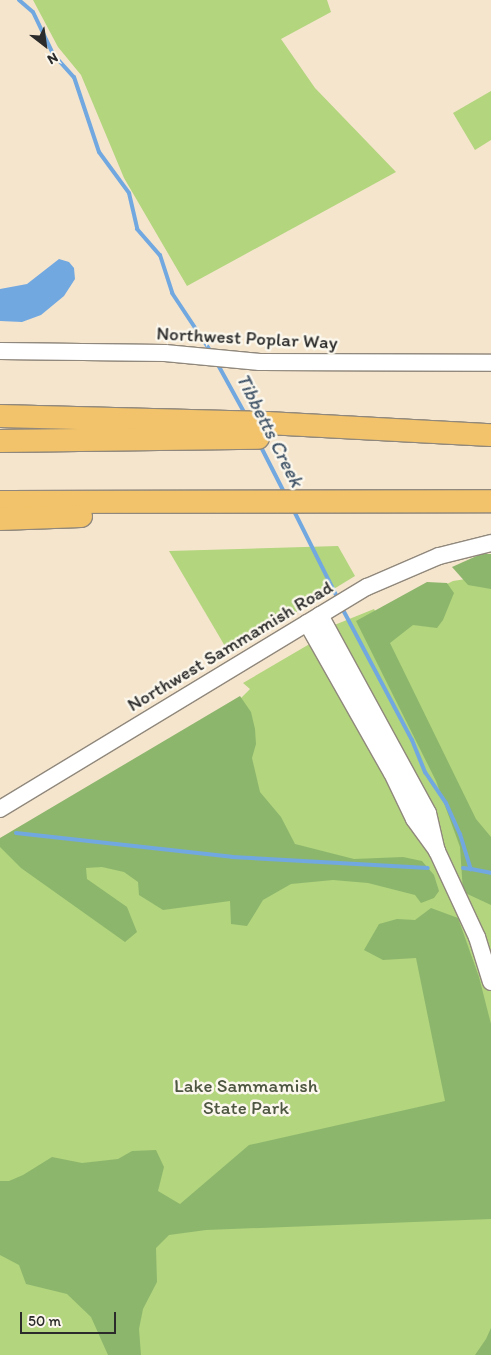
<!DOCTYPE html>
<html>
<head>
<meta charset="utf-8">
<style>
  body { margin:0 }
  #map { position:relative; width:491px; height:1355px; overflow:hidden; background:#f5e5cd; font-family:Itim,sans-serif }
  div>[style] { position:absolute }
  .green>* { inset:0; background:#b2d57e }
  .forest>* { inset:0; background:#8db66d }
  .water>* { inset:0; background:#72a8e0 }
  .stream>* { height:4px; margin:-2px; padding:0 2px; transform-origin:2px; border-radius:2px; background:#72a8e0 }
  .roads { filter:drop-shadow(1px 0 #90887c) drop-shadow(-1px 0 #90887c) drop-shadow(0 1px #90887c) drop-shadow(0 -1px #90887c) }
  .minor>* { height:16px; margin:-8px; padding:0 8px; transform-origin:8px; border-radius:8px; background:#fff }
  .highway>* { height:22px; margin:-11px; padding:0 11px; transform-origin:11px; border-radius:11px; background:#f2c36a }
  span { translate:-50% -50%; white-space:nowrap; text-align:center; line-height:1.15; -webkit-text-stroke:5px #fbf7ec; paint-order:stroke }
  .street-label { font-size:19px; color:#2b2b2b }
  .park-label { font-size:19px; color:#4d5640 }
  .water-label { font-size:20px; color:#44576a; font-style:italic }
  .north { position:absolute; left:20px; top:20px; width:50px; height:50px; -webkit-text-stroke:4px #fbf7ec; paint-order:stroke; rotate:150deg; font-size:14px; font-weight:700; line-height:20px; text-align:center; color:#2b2b2b }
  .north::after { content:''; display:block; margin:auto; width:18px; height:22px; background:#2b2b2b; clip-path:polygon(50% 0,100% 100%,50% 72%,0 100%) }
  .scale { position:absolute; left:20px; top:1312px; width:96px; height:22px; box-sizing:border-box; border:2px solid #2b2b2b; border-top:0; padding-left:6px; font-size:15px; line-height:18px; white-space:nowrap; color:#2b2b2b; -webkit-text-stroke:4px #fbf7ec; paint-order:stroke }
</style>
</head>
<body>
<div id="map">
  <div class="green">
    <div style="clip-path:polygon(33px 0,327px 0,331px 12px,281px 39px,315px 88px,396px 172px,187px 286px,124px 178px,81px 75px,58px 47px)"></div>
    <div style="clip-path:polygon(491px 91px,491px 140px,475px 150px,453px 113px)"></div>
    <div style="clip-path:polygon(338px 546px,355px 576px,229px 653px,169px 551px)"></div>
    <div style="clip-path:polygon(491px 575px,491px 1355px,0 1355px,0 839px,241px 698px,250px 689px,243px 683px,313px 642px,327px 628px,374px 609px,379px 618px,453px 581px)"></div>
  </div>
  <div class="forest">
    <div style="clip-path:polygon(481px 554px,491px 554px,491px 589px,468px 585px,452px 567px)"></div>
    <div style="clip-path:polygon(427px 582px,447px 583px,454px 593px,443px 620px,437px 628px,413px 625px,390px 643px,476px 819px,491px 837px,491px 905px,463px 892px,460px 847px,436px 781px,356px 621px)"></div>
    <div style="clip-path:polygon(240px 696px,251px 712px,255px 729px,256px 744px,252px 758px,260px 792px,281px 817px,295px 844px,354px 859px,403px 857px,422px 861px,434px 875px,439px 891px,434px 898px,421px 903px,415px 895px,368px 883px,333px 880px,291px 884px,263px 900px,247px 926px,231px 924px,230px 901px,163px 910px,139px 895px,138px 882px,124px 872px,102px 867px,86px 868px,87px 879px,127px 907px,137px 932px,125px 942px,21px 868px,0 847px,0 838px)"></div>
    <div style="clip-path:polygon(431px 908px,458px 918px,479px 977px,491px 1024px,491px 1219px,206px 1230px,169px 1235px,156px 1248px,157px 1282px,143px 1309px,139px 1329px,141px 1355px,108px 1355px,91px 1317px,67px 1294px,26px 1284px,19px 1265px,0 1255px,0 1181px,9px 1181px,23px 1175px,52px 1157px,82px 1163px,118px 1159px,132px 1151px,156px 1150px,164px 1167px,158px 1191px,180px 1204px,249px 1145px,445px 1101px,416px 958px,383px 960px,364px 950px,379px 924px,397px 919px,415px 920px)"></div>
    <div style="clip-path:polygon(491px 1328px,491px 1355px,475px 1355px,486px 1339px)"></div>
  </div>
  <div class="water">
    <div style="clip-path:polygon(59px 259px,69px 262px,74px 268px,75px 279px,64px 296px,41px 315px,22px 322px,0 321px,0 289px,27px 284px)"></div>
  </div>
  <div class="stream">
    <div style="left:19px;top:0;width:18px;rotate:41deg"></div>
    <div style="left:33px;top:12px;width:47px;rotate:64.5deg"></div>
    <div style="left:53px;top:54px;width:31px;rotate:48deg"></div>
    <div style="left:74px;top:77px;width:79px;rotate:71.6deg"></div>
    <div style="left:99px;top:152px;width:51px;rotate:53.8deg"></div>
    <div style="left:129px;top:193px;width:37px;rotate:77deg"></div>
    <div style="left:137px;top:229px;width:35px;rotate:49deg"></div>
    <div style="left:160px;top:255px;width:40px;rotate:72deg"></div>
    <div style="left:172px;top:293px;width:71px;rotate:56.5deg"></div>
    <div style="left:217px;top:363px;width:58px;rotate:61.2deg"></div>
    <div style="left:260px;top:445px;width:55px;rotate:63deg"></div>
    <div style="left:293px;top:509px;width:101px;rotate:63.4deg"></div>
    <div style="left:342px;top:608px;width:149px;rotate:62.1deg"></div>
    <div style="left:412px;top:740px;width:35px;rotate:68deg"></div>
    <div style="left:425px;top:772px;width:37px;rotate:56deg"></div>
    <div style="left:446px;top:803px;width:34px;rotate:66deg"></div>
    <div style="left:460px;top:834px;width:37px;rotate:73deg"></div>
    <div style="left:471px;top:869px;width:20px;rotate:11deg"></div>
    <div style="left:16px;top:833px;width:217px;rotate:6.3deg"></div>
    <div style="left:232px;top:857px;width:196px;rotate:3.2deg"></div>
    <div style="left:463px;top:868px;width:8px;rotate:7deg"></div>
  </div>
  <div class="roads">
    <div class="minor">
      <div style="left:0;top:351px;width:165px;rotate:0.7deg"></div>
      <div style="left:165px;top:353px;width:95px;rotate:5.4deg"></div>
      <div style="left:260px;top:362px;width:231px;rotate:0.2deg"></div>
      <div style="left:320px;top:615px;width:226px;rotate:61.4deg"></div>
      <div style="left:428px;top:813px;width:39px;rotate:77deg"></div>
      <div style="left:307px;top:623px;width:172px;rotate:60.5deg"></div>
      <div style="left:392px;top:773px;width:51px;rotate:64.4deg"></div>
      <div style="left:414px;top:819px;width:39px;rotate:54deg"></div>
      <div style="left:437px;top:851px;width:95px;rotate:65.1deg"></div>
      <div style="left:477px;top:937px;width:47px;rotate:72.7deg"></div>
      <div style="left:0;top:809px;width:429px;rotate:-31.2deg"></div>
      <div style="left:367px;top:587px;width:78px;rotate:-23.3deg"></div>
      <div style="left:439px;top:556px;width:54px;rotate:-14deg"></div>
    </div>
    <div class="highway">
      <div style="left:0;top:416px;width:267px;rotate:1.5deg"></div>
      <div style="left:267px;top:423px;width:224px;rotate:3.1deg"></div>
      <div style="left:0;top:441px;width:258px;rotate:-0.7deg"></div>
      <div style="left:0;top:502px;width:491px;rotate:-0.1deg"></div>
      <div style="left:0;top:519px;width:81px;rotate:-2.1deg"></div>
    </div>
  </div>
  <div class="street-label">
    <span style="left:247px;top:338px;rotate:3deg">Northwest Poplar Way</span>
    <span style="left:230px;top:646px;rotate:-31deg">Northwest Sammamish Road</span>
  </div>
  <div class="park-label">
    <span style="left:246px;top:1097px">Lake Sammamish<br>State Park</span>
  </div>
  <div class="water-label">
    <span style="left:270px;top:430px;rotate:63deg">Tibbetts Creek</span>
  </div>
  <div class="north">N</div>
  <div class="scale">50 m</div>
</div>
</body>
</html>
